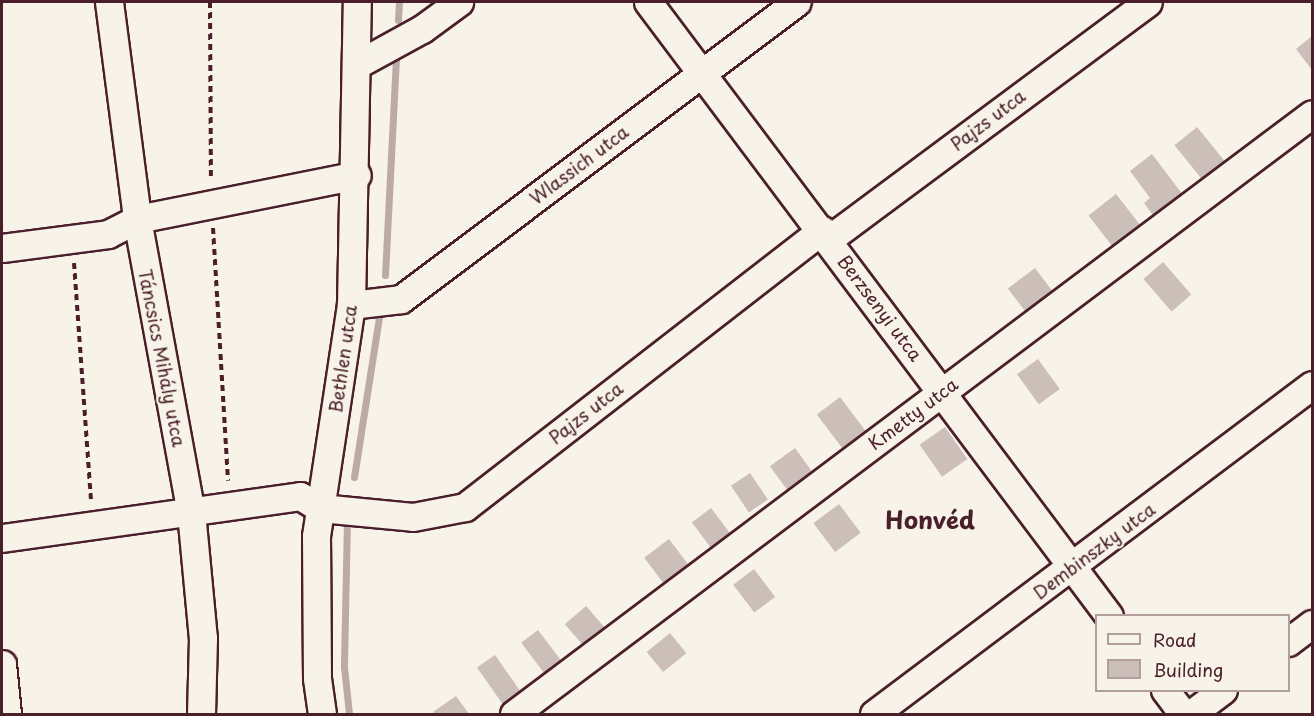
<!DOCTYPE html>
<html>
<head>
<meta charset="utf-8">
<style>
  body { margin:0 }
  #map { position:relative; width:1314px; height:716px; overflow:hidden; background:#f7f3e8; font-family:"Playpen Sans",sans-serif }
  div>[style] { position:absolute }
  .stream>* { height:7px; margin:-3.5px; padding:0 3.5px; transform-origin:3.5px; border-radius:3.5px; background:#bcaaa7 }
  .building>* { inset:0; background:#ccbfb9; transform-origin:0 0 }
  .path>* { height:4px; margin-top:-2px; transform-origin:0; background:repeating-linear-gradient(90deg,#4a1f2b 0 6px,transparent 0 10.5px) }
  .roads { filter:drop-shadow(2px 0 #4a1f2b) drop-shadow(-2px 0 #4a1f2b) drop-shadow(0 2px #4a1f2b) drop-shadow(0 -2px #4a1f2b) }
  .minor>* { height:27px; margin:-13.5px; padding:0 13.5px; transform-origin:13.5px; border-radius:13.5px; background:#f7f3e8 }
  span { translate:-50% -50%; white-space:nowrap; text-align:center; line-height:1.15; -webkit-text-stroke:4.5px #f7f3e8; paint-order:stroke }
  .street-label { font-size:18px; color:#4a1f2b }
  .district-label { font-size:24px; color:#4a1f2b; font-weight:700 }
  .frame { position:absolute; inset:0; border:3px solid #4a1f2b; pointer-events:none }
  .legend { position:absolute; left:1095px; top:614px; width:195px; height:78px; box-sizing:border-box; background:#f7f3e8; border:2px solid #b29e9c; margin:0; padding:8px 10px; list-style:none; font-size:18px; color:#4a1f2b }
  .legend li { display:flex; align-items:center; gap:12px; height:30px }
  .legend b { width:30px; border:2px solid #b29e9c }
</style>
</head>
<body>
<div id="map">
  <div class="stream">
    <div style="left:398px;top:20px;width:18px;rotate:-87deg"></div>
    <div style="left:385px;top:275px;width:220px;rotate:-87.1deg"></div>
    <div style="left:354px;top:477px;width:168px;rotate:-81.1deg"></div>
    <div style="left:347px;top:520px;width:147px;rotate:91.2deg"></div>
    <div style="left:344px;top:667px;width:47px;rotate:83.9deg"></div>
  </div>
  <div class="building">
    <div style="clip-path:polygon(1312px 36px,1312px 70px,1296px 49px)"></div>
    <div style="left:1197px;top:127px;width:48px;height:29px;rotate:51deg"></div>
    <div style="clip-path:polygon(1152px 154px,1186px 199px,1157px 221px,1144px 203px,1150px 198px,1130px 171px)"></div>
    <div style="left:1116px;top:194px;width:44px;height:35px;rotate:52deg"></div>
    <div style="left:1163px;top:262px;width:43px;height:26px;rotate:49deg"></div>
    <div style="left:1035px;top:268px;width:36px;height:34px;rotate:53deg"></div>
    <div style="left:1038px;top:359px;width:37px;height:26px;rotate:54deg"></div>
    <div style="left:840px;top:397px;width:49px;height:29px;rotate:53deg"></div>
    <div style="left:945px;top:427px;width:39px;height:31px;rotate:55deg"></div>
    <div style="left:795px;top:448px;width:32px;height:31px;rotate:54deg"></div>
    <div style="left:750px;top:473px;width:32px;height:23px;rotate:56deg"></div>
    <div style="left:839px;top:504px;width:36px;height:32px;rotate:53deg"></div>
    <div style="left:711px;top:508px;width:36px;height:24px;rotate:53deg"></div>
    <div style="left:669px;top:539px;width:38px;height:31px;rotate:53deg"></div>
    <div style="left:754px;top:569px;width:35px;height:26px;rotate:53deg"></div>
    <div style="left:586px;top:606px;width:35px;height:28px;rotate:49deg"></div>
    <div style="left:538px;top:630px;width:43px;height:21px;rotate:53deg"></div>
    <div style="left:670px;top:633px;width:26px;height:30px;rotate:51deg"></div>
    <div style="left:495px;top:655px;width:47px;height:22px;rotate:55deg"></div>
    <div style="clip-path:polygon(456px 696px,469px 714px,435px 714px,433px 712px)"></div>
  </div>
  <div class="path">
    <div style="left:210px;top:2px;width:177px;rotate:89.7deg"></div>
    <div style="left:213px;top:228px;width:253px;rotate:86.6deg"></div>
    <div style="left:74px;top:263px;width:239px;rotate:85.9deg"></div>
  </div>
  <div class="roads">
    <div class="minor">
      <div style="left:109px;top:2px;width:219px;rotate:82.6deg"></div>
      <div style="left:137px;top:219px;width:298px;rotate:79.6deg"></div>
      <div style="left:191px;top:512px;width:127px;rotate:84.6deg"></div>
      <div style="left:203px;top:638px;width:76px;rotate:91.5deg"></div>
      <div style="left:648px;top:2px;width:768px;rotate:53.1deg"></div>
      <div style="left:358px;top:64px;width:73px;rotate:-28.7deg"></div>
      <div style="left:422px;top:29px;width:46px;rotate:-36.1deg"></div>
      <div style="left:829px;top:239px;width:397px;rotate:-36.6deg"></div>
      <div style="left:2px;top:248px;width:107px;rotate:-7.5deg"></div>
      <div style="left:108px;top:234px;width:33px;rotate:-27deg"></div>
      <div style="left:137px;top:219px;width:224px;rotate:-11.3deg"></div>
      <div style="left:351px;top:305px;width:50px;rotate:-6.8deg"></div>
      <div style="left:401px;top:299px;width:495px;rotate:-36.9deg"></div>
      <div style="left:2px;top:538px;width:301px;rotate:-8deg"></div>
      <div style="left:300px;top:496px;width:23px;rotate:31deg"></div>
      <div style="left:320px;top:508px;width:93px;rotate:5.5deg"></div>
      <div style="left:413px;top:517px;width:53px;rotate:-10.9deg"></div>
      <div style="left:465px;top:507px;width:452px;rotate:-37.8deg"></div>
      <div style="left:1288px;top:642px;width:30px;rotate:-37deg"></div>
      <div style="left:2px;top:664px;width:50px;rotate:84.3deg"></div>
      <div style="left:1165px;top:690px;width:30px;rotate:53deg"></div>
      <div style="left:322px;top:714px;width:36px;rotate:-98deg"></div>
      <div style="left:317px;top:678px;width:142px;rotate:-90.4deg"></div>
      <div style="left:316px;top:536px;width:234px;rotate:-81.4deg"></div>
      <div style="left:351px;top:305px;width:303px;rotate:-88.9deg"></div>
      <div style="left:514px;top:714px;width:998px;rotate:-36.94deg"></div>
      <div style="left:874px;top:714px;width:548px;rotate:-36.91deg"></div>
      <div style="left:1191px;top:714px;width:40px;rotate:-37deg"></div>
    </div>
  </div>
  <div class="street-label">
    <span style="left:988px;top:120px;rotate:-37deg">Pajzs utca</span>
    <span style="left:579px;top:165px;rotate:-37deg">Wlassich utca</span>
    <span style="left:880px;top:308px;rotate:53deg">Berzsenyi utca</span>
    <span style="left:162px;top:358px;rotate:79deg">Táncsics Mihály utca</span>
    <span style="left:343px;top:359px;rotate:-82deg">Bethlen utca</span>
    <span style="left:586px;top:413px;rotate:-38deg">Pajzs utca</span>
    <span style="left:913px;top:414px;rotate:-37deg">Kmetty utca</span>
    <span style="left:1094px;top:551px;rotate:-37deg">Dembinszky utca</span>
  </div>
  <div class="district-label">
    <span style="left:930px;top:520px">Honvéd</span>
  </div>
  <div class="frame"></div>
  <ul class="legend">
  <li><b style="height:8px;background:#f7f3e8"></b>Road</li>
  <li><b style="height:16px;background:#ccbfb9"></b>Building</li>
  </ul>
</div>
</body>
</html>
